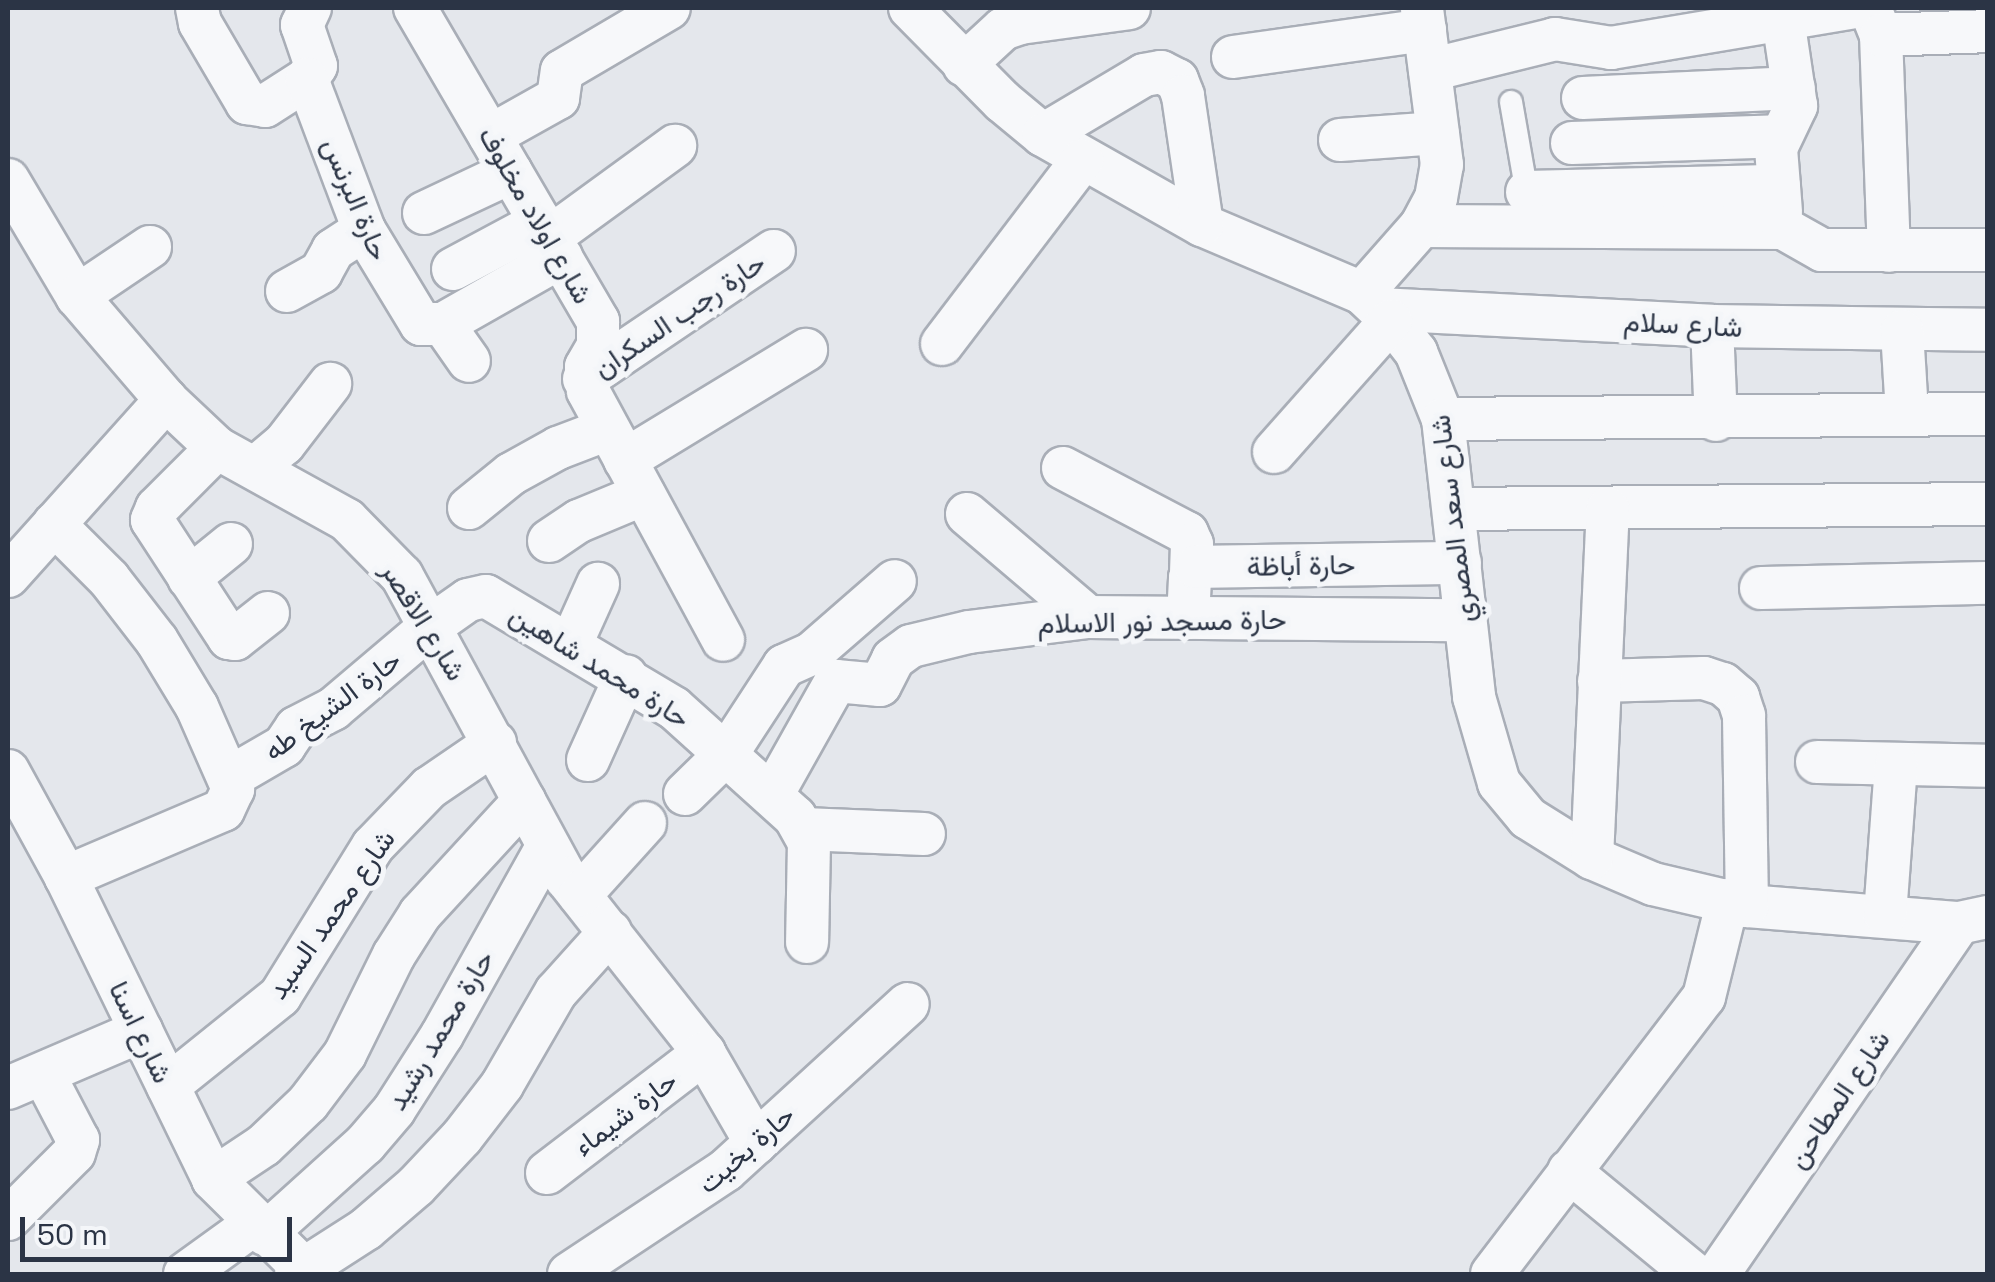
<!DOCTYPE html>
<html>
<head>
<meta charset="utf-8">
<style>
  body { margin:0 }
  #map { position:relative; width:1995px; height:1282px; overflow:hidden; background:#e4e7ec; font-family:"Space Grotesk",Vazirmatn,sans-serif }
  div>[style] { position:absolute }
  .roads { filter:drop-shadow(2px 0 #a9aeb7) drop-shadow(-2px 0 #a9aeb7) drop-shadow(0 2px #a9aeb7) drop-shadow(0 -2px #a9aeb7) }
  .lane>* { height:22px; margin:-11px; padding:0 11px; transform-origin:11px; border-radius:11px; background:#f7f8fa }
  .street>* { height:42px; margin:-21px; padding:0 21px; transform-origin:21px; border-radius:21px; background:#f7f8fa }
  span { translate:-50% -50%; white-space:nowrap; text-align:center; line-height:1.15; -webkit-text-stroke:10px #f4f6f9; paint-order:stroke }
  .street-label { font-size:28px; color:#2b3445 }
  .frame { position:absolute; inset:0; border:10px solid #2b3445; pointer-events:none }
  .scale { position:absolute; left:20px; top:1217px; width:272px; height:45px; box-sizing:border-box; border:5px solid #2b3445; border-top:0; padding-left:12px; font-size:30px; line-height:35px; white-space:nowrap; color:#2b3445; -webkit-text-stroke:8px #f4f6f9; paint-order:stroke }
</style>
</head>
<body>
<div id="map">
  <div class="roads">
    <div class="lane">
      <div style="left:1511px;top:102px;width:98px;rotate:80.1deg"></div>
    </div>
    <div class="street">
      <div style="left:197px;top:8px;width:15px;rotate:79deg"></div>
      <div style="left:200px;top:23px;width:93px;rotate:59.6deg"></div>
      <div style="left:247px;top:103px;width:18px;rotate:9deg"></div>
      <div style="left:265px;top:106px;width:50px;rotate:-32.7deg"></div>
      <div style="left:310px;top:8px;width:19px;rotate:115deg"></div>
      <div style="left:302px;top:25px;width:43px;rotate:71.1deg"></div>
      <div style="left:316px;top:66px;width:16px;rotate:125deg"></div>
      <div style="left:307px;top:79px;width:161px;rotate:69.3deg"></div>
      <div style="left:364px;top:230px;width:110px;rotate:58.8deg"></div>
      <div style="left:421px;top:324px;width:22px"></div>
      <div style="left:443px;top:324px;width:45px;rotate:54.9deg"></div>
      <div style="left:415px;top:8px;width:363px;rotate:59.7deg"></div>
      <div style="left:598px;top:321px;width:25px;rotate:90deg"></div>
      <div style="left:598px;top:346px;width:24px;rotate:120deg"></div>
      <div style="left:586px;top:367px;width:24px;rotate:85deg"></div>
      <div style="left:588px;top:391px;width:283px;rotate:61.5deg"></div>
      <div style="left:910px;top:8px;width:131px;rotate:45.3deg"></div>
      <div style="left:1002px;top:101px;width:53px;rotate:39.7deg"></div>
      <div style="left:1043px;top:135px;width:183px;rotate:29.5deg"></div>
      <div style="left:1202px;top:225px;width:174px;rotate:23deg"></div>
      <div style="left:1362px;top:293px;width:40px;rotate:43deg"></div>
      <div style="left:1391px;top:320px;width:41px;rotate:52deg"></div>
      <div style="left:1416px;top:352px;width:72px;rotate:68.1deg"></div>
      <div style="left:1443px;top:419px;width:280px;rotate:83.6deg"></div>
      <div style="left:1474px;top:697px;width:90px;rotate:73.8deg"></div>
      <div style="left:1499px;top:783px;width:45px;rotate:50.4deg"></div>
      <div style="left:1528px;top:818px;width:75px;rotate:32deg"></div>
      <div style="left:1592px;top:858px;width:66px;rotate:23.1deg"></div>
      <div style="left:1653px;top:884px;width:97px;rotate:13.2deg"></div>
      <div style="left:1747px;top:906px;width:213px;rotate:4.6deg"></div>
      <div style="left:1959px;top:923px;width:30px;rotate:-12deg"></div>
      <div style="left:1870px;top:8px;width:29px;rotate:68deg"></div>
      <div style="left:1881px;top:35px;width:216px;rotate:87.9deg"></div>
      <div style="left:1881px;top:35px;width:107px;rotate:-2.1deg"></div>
      <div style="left:1233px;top:57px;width:194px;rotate:-8deg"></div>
      <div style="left:964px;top:65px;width:53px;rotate:-42.7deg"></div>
      <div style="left:1003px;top:29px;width:18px;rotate:-19deg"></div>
      <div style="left:1020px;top:23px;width:110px;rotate:-7.8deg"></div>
      <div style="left:1430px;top:70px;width:129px;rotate:-13.9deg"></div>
      <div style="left:1555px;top:39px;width:57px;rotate:9.1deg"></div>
      <div style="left:1611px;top:48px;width:243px;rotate:-9.5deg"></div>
      <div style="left:1583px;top:98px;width:211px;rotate:-2.7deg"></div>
      <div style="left:1043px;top:135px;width:117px;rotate:-30.7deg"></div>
      <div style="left:1144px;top:75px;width:17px;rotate:-10deg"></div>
      <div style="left:1161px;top:72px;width:18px;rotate:27deg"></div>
      <div style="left:1177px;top:80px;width:17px;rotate:69deg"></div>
      <div style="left:1183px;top:96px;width:130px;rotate:81.6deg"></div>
      <div style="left:490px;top:136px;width:78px;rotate:-29.2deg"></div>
      <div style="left:558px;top:98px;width:27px;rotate:-82deg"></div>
      <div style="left:562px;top:71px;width:124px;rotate:-30.5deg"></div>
      <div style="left:1340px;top:140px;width:98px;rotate:-4.1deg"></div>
      <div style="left:1572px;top:143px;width:206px;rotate:-1.9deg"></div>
      <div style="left:8px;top:180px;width:135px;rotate:59.3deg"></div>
      <div style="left:77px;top:296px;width:137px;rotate:49.4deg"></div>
      <div style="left:166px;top:400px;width:70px;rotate:43.3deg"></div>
      <div style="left:217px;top:448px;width:149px;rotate:29deg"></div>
      <div style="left:347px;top:520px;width:78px;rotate:45.5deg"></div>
      <div style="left:402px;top:576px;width:344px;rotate:61.5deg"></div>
      <div style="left:566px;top:878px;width:223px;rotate:51.7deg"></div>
      <div style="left:704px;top:1053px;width:104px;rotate:60deg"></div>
      <div style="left:1527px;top:192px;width:252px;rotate:-1.4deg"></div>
      <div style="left:1781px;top:212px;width:64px;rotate:-94.5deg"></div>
      <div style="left:1776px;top:148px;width:47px;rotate:-64.5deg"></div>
      <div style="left:1796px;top:106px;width:88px;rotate:-98.5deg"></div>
      <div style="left:424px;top:213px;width:96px;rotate:-25.2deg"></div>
      <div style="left:1421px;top:226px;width:362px;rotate:0.3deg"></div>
      <div style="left:1783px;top:228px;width:45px;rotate:29.4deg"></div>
      <div style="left:1822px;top:250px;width:166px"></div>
      <div style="left:550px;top:237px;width:155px;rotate:-36.1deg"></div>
      <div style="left:453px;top:269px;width:100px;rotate:-28.1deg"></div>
      <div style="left:287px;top:291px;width:39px;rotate:-29deg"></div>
      <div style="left:321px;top:272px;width:25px;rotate:-61deg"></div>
      <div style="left:333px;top:250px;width:37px;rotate:-33deg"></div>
      <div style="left:1362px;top:293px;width:89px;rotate:-48.6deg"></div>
      <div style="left:1421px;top:226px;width:32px;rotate:-62deg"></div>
      <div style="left:1436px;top:198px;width:34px;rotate:-80deg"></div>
      <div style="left:1442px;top:165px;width:158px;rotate:-97.3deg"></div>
      <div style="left:77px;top:296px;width:88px;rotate:-33.9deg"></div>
      <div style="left:1379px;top:309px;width:333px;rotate:2.9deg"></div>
      <div style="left:1712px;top:326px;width:276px;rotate:0.8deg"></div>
      <div style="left:443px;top:324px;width:136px;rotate:-29.6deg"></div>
      <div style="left:1712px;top:326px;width:94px;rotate:87.6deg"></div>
      <div style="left:1902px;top:331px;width:82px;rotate:86.5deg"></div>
      <div style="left:942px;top:344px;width:231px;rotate:-52.7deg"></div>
      <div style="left:584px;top:379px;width:229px;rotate:-34deg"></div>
      <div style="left:1443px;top:419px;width:545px;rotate:-0.53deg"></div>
      <div style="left:217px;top:448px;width:85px;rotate:135deg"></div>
      <div style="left:157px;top:508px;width:13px;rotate:113deg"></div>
      <div style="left:152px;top:520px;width:141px;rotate:56.9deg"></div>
      <div style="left:229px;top:638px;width:6px;rotate:9deg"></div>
      <div style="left:235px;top:639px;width:42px;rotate:-38.2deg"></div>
      <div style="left:1274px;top:452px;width:176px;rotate:-48.4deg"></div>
      <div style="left:625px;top:460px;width:212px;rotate:-31.3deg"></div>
      <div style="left:255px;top:468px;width:38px;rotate:-40deg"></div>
      <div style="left:284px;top:444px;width:76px;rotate:-52.5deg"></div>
      <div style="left:1063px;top:468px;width:140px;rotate:27.7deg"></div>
      <div style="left:1187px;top:533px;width:12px;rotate:66deg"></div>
      <div style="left:1192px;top:544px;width:26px;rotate:92deg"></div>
      <div style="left:469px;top:508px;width:54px;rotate:-39deg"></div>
      <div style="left:511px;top:474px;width:54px;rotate:-29deg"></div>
      <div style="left:558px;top:448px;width:53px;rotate:-20.8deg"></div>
      <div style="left:1455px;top:509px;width:533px;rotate:-0.54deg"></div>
      <div style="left:967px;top:514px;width:159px;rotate:40.4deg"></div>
      <div style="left:54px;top:524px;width:78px;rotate:45deg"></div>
      <div style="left:109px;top:579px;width:78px;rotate:52.3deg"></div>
      <div style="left:157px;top:641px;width:77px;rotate:58.8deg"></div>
      <div style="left:197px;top:707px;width:90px;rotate:66.3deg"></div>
      <div style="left:233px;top:789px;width:23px;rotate:115deg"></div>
      <div style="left:223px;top:810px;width:171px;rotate:156.9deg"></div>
      <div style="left:549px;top:541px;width:36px;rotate:-34deg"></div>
      <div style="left:579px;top:521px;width:70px;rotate:-22.6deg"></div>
      <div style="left:8px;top:576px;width:237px;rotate:-48.1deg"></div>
      <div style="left:189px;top:578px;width:54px;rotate:-39deg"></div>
      <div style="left:1761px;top:588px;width:227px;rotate:-1.3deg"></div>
      <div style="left:1188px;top:618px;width:40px;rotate:-87.1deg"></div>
      <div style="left:1190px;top:578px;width:13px;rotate:-61deg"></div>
      <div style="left:1196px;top:567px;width:264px;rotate:-0.9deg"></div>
      <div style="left:571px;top:644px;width:66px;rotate:-65.8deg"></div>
      <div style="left:1599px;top:681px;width:105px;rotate:-1.6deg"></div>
      <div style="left:1704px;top:678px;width:20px;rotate:18deg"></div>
      <div style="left:1723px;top:684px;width:20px;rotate:41deg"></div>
      <div style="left:1738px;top:697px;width:20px;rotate:72deg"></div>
      <div style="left:1744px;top:716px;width:190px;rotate:89.1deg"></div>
      <div style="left:588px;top:760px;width:92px;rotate:-65.7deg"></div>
      <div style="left:1817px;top:762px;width:171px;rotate:1.3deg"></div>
      <div style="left:8px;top:771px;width:121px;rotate:61.3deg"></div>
      <div style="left:66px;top:877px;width:336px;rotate:64deg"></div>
      <div style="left:213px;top:1179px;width:128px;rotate:44.7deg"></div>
      <div style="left:229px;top:778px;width:64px;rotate:-30.2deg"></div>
      <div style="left:284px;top:746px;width:22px;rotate:-56deg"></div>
      <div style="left:296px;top:728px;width:42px;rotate:-27.2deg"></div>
      <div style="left:333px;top:709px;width:128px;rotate:-40.3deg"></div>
      <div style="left:431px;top:626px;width:45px;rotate:-35.1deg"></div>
      <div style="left:468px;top:600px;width:18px;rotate:-13deg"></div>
      <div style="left:486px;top:596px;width:219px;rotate:30.8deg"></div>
      <div style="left:674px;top:708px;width:163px;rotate:42deg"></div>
      <div style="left:795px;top:817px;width:29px;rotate:61deg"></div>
      <div style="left:809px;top:842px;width:100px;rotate:91.1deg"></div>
      <div style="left:685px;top:794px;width:60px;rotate:-44.3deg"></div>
      <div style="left:728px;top:752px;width:103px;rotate:-56.9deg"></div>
      <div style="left:784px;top:666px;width:30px;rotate:-24deg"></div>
      <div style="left:811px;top:654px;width:111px;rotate:-41deg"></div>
      <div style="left:772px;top:795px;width:131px;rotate:-60.7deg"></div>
      <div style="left:836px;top:681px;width:44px;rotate:5.2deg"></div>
      <div style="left:880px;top:685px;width:29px;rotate:-63deg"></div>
      <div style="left:893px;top:659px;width:22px;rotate:-36deg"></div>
      <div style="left:911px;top:646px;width:60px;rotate:-13.6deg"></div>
      <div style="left:969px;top:632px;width:120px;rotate:-7.2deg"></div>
      <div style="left:1088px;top:617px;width:376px;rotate:0.5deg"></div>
      <div style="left:804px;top:829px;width:120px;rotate:2.4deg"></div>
      <div style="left:1592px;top:858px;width:350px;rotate:-87.4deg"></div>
      <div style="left:580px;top:895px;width:97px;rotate:-47.9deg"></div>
      <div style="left:1885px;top:915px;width:151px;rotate:-85.8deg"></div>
      <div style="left:168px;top:1086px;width:144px;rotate:-38.8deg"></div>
      <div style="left:280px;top:996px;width:176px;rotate:-58.2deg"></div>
      <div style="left:373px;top:846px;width:81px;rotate:-46deg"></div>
      <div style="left:429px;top:788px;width:80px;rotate:-34.3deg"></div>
      <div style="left:8px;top:1088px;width:145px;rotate:-23.2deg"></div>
      <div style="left:1569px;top:1171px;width:162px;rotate:39.5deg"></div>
      <div style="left:547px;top:1173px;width:198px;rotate:-37.4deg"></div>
      <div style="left:213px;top:1179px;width:61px;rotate:-33.7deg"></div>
      <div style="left:264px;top:1145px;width:61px;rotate:-43.7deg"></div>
      <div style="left:308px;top:1103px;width:61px;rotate:-52.9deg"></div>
      <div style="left:345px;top:1054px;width:110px;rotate:-63.7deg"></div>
      <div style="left:394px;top:955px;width:49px;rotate:-57.6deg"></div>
      <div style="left:420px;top:914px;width:154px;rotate:-47.4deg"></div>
      <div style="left:8px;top:1219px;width:93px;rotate:-45deg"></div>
      <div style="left:74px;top:1153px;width:14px;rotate:-73deg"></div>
      <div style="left:78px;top:1140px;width:73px;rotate:-117.6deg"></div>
      <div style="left:265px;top:1234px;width:135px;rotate:-42deg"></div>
      <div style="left:365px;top:1144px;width:45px;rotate:-49.5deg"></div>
      <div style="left:394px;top:1110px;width:89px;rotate:-57.4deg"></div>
      <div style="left:442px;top:1035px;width:215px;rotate:-60.8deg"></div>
      <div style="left:185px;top:1274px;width:85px;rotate:-35.9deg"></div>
      <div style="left:296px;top:1274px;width:83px;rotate:-32.7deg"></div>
      <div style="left:366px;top:1229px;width:66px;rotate:-40.7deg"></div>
      <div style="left:416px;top:1186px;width:67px;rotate:-46.8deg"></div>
      <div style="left:462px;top:1137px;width:66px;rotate:-52.4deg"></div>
      <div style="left:502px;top:1085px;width:108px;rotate:-59.9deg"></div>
      <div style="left:556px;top:992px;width:81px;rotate:-48deg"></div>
      <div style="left:569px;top:1274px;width:188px;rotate:-33.5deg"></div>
      <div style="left:726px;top:1170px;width:246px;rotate:-42.4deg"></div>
      <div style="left:1492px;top:1274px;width:349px;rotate:-52.6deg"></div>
      <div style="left:1704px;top:997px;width:100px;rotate:-76.1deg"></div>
      <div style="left:1718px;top:1274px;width:426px;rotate:-55.5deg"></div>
    </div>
  </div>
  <div class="street-label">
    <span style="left:356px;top:199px;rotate:67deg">حارة البرنس</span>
    <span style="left:536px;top:215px;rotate:60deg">شارع اولاد مخلوف</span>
    <span style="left:679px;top:315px;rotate:-34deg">حارة رجب السكران</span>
    <span style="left:1683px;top:324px;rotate:3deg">شارع سلام</span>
    <span style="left:1452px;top:519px;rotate:-97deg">شارع سعد المصري</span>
    <span style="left:1301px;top:565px;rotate:-1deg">حارة أباظة</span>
    <span style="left:424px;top:621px;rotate:58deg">شارع الاقصر</span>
    <span style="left:1162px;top:621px;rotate:-1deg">حارة مسجد نور الاسلام</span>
    <span style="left:600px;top:666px;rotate:32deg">حارة محمد شاهين</span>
    <span style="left:332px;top:705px;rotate:-37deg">حارة الشيخ طه</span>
    <span style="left:331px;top:914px;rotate:-55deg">شارع محمد السيد</span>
    <span style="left:440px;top:1030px;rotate:-59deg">حارة محمد رشيد</span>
    <span style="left:141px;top:1032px;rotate:64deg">شارع اسنا</span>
    <span style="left:1838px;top:1099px;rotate:-56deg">شارع المطاحن</span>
    <span style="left:625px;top:1113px;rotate:-37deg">حارة شيماء</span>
    <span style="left:746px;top:1149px;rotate:-41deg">حارة بخيت</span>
  </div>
  <div class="frame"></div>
  <div class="scale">50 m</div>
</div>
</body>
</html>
